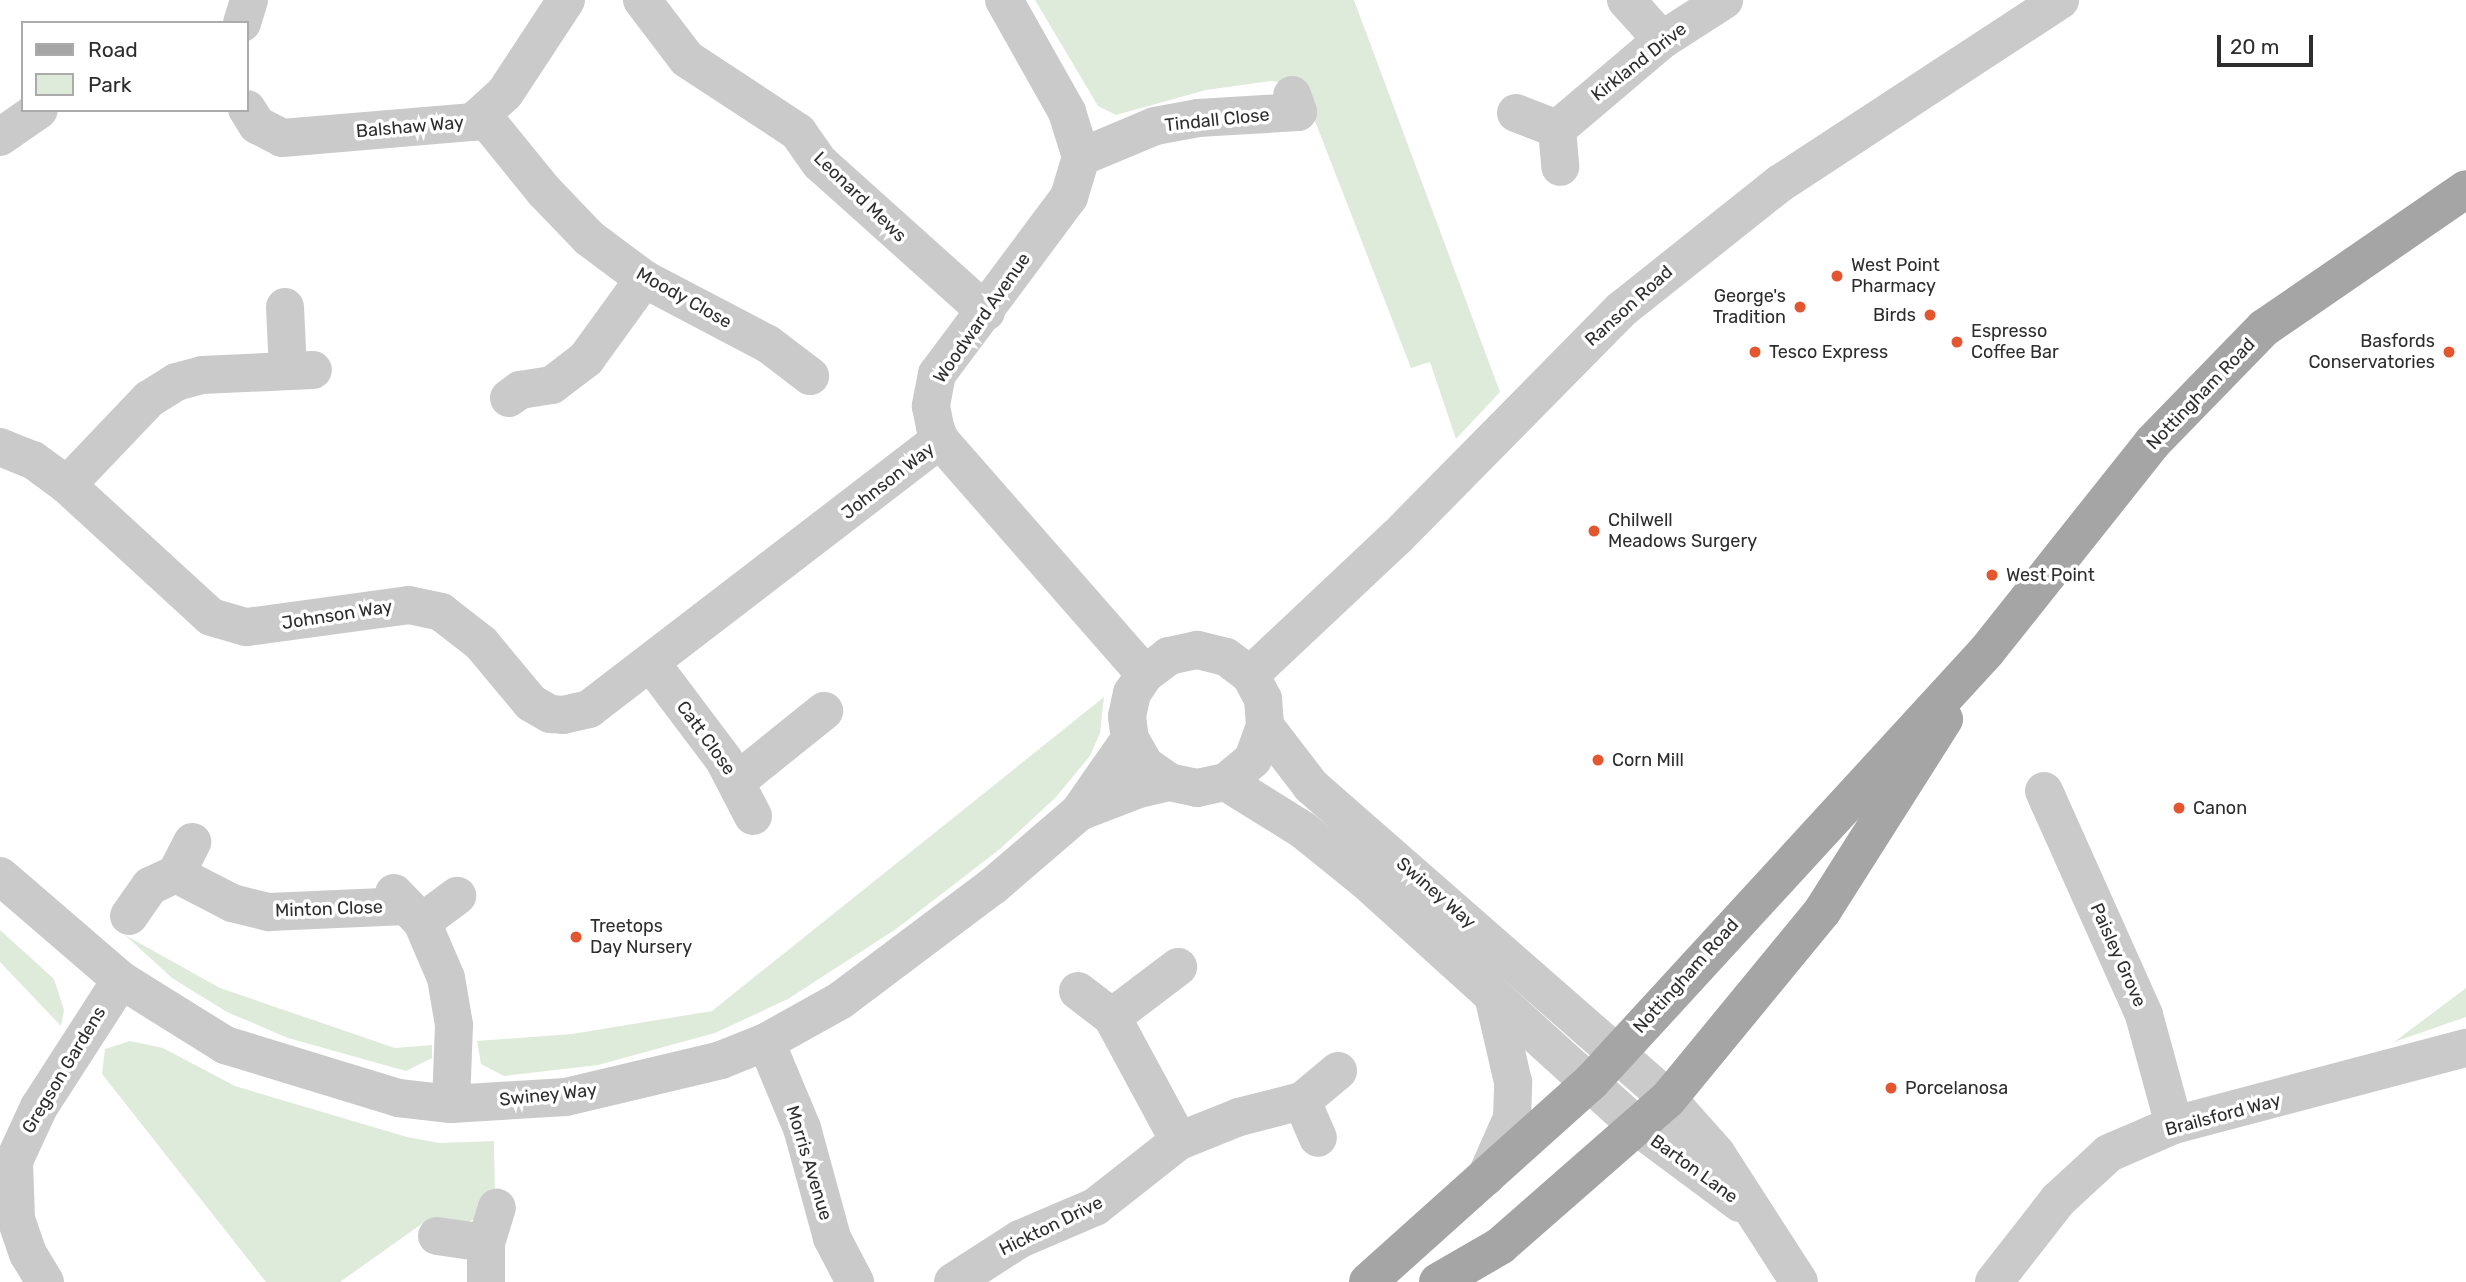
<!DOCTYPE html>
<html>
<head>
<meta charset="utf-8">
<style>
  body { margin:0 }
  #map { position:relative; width:2466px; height:1282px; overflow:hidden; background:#fff; font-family:Rubik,sans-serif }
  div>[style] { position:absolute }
  .green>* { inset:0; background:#dfebda }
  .minor>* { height:38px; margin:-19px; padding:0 19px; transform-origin:19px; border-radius:19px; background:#cacaca }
  .major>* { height:38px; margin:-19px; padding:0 19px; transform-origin:19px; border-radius:19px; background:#a5a5a5 }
  .dots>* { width:19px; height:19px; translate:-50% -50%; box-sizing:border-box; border:4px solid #fff; border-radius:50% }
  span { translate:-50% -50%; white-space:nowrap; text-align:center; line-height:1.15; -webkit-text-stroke:7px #fff; paint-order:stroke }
  .street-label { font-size:18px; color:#2d2d2d }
  .poi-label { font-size:18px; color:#2d2d2d }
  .left { translate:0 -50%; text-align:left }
  .right { translate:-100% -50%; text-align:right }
  .legend { position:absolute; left:21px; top:21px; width:228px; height:91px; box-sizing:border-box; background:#fff; border:2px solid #ababab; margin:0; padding:9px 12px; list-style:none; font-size:21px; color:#2d2d2d }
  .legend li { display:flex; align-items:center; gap:14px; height:35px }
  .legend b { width:35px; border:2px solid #ababab }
  .scale { position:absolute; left:2217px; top:35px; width:96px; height:32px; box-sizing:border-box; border:4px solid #2d2d2d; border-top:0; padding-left:9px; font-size:21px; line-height:24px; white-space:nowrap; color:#2d2d2d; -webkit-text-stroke:5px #fff; paint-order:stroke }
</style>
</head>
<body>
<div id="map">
  <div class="green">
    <div style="clip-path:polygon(1035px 0,1354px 0,1500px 392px,1456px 439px,1430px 362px,1411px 368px,1301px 85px,1271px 81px,1206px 90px,1116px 115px,1098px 106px)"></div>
    <div style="clip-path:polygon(1104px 697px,1100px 733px,1090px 756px,1056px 797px,1000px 849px,896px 929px,788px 999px,715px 1033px,598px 1065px,504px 1076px,481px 1064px,477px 1041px,572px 1034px,712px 1011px)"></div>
    <div style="clip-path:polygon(0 930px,54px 979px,64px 1010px,61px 1026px,0 962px)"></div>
    <div style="clip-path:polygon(125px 935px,220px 988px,395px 1048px,432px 1045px,432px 1058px,406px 1071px,288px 1038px,227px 1012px,172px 978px)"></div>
    <div style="clip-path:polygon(2466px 988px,2466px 1017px,2394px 1042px)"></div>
    <div style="clip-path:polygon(130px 1041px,163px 1048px,235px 1086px,407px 1137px,439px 1143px,494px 1141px,495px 1196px,480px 1216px,463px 1225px,442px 1225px,430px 1218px,340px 1282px,266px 1282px,102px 1074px,105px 1049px)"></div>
  </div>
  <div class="minor">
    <div style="left:642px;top:0;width:74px;rotate:52.7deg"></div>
    <div style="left:687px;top:59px;width:133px;rotate:33.3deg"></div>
    <div style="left:798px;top:132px;width:38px;rotate:55deg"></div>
    <div style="left:820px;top:163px;width:223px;rotate:41.9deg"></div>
    <div style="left:1004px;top:0;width:129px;rotate:60.6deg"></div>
    <div style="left:1067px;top:112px;width:47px;rotate:72.7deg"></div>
    <div style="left:1081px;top:157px;width:42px;rotate:106.7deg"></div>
    <div style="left:1069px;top:197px;width:221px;rotate:126.7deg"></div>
    <div style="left:937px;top:374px;width:33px;rotate:101deg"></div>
    <div style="left:931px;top:406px;width:21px;rotate:79deg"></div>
    <div style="left:935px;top:427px;width:14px;rotate:69deg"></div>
    <div style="left:940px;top:440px;width:311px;rotate:48.8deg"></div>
    <div style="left:1626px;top:0;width:54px;rotate:48deg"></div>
    <div style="left:242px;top:23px;width:24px;rotate:-73deg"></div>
    <div style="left:247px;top:109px;width:19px;rotate:58deg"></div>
    <div style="left:257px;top:125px;width:28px;rotate:27deg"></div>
    <div style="left:282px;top:138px;width:192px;rotate:-4.8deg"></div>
    <div style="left:473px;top:122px;width:43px;rotate:-42.2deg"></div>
    <div style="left:505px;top:93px;width:111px;rotate:-56.7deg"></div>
    <div style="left:1516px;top:113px;width:44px;rotate:21.3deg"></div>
    <div style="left:1557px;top:129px;width:38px;rotate:85deg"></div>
    <div style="left:483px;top:116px;width:97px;rotate:50.9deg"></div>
    <div style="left:544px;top:191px;width:65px;rotate:46.2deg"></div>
    <div style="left:589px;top:238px;width:69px;rotate:36.7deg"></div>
    <div style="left:644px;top:279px;width:140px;rotate:27.7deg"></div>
    <div style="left:768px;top:344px;width:53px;rotate:37.3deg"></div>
    <div style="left:1557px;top:129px;width:138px;rotate:-40.3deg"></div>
    <div style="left:1662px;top:40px;width:74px;rotate:-32.8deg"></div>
    <div style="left:0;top:137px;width:47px;rotate:-34.7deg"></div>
    <div style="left:1081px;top:157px;width:80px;rotate:-22.7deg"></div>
    <div style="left:1155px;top:126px;width:44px;rotate:-10.5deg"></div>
    <div style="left:1198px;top:118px;width:100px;rotate:-3.4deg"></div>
    <div style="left:1298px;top:112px;width:18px;rotate:-109deg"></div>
    <div style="left:285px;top:307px;width:63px;rotate:87.3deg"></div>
    <div style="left:509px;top:398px;width:14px;rotate:-36deg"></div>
    <div style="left:520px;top:390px;width:32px;rotate:-9deg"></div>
    <div style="left:552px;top:385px;width:43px;rotate:-37.4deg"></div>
    <div style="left:586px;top:359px;width:99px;rotate:-54.1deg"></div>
    <div style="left:0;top:447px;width:35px;rotate:22deg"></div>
    <div style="left:33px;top:460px;width:42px;rotate:36.3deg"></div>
    <div style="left:67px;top:485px;width:195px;rotate:42.5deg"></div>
    <div style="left:211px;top:617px;width:37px;rotate:16deg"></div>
    <div style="left:247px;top:627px;width:163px;rotate:-7.7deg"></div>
    <div style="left:409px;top:605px;width:33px;rotate:12deg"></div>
    <div style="left:441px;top:612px;width:51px;rotate:37.8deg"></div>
    <div style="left:481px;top:643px;width:78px;rotate:50.2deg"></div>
    <div style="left:531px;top:703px;width:22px;rotate:30deg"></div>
    <div style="left:550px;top:714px;width:13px;rotate:4deg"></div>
    <div style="left:563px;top:715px;width:27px;rotate:-13deg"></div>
    <div style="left:589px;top:709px;width:442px;rotate:-37.5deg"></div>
    <div style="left:67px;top:485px;width:119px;rotate:-46.4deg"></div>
    <div style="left:149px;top:399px;width:32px;rotate:-32deg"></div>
    <div style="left:176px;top:382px;width:27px;rotate:-15deg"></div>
    <div style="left:202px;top:375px;width:111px;rotate:-2.6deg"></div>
    <div style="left:651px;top:663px;width:121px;rotate:53deg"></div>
    <div style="left:724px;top:760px;width:63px;rotate:62.6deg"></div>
    <div style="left:1250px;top:675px;width:202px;rotate:-43.2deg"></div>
    <div style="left:1397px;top:537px;width:320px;rotate:-45.4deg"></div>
    <div style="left:1622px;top:309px;width:201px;rotate:-38.5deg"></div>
    <div style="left:1779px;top:184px;width:336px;rotate:-33.2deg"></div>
    <div style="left:1265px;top:726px;width:76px;rotate:52.5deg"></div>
    <div style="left:1311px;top:786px;width:475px;rotate:41.2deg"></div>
    <div style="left:1668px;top:1099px;width:72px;rotate:48.4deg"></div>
    <div style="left:1716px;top:1153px;width:153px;rotate:57.2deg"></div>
    <div style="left:737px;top:781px;width:112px;rotate:-38.8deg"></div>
    <div style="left:1226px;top:782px;width:91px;rotate:31.9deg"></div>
    <div style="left:1303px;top:830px;width:80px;rotate:38.9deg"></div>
    <div style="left:1365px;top:880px;width:370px;rotate:42.1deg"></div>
    <div style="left:1639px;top:1128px;width:126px;rotate:36.6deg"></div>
    <div style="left:2044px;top:791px;width:245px;rotate:65.9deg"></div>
    <div style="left:2144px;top:1015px;width:114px;rotate:74.7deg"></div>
    <div style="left:1079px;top:812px;width:64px;rotate:-21deg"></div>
    <div style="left:1139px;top:789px;width:31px;rotate:-13deg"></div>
    <div style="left:1169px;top:782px;width:29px;rotate:12deg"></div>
    <div style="left:1197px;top:788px;width:30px;rotate:-12deg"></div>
    <div style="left:1226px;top:782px;width:35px;rotate:-40deg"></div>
    <div style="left:1253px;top:759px;width:35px;rotate:-70deg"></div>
    <div style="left:1265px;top:726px;width:27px;rotate:-94deg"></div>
    <div style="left:1263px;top:699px;width:27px;rotate:-118deg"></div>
    <div style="left:1250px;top:675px;width:30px;rotate:-143deg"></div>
    <div style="left:1226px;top:657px;width:30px;rotate:-166deg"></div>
    <div style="left:1197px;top:650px;width:29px;rotate:168deg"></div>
    <div style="left:1169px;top:656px;width:30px;rotate:143deg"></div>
    <div style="left:1145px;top:674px;width:23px;rotate:124deg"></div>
    <div style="left:1132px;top:693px;width:24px;rotate:102deg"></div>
    <div style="left:1127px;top:716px;width:23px;rotate:83deg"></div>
    <div style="left:1130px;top:739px;width:30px;rotate:60deg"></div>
    <div style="left:1145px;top:765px;width:29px;rotate:35deg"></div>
    <div style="left:176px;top:874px;width:63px;rotate:27.4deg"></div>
    <div style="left:232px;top:903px;width:38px;rotate:14deg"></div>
    <div style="left:269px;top:912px;width:137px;rotate:-2.5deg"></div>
    <div style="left:0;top:876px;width:160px;rotate:40.7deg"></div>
    <div style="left:121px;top:980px;width:123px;rotate:32deg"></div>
    <div style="left:225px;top:1045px;width:181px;rotate:17deg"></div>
    <div style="left:398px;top:1098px;width:53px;rotate:6.5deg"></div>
    <div style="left:451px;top:1104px;width:115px;rotate:-3.5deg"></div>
    <div style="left:566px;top:1097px;width:159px;rotate:-13.4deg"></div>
    <div style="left:721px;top:1060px;width:48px;rotate:-21.8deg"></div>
    <div style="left:766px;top:1042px;width:86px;rotate:-29.2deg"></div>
    <div style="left:841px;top:1000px;width:190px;rotate:-36.9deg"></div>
    <div style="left:993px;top:886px;width:113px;rotate:-40.7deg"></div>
    <div style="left:1079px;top:812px;width:89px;rotate:-55.1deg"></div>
    <div style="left:394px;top:893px;width:40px;rotate:46deg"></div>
    <div style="left:422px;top:922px;width:61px;rotate:66.8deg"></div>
    <div style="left:446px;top:978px;width:48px;rotate:80.3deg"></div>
    <div style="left:454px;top:1025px;width:79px;rotate:92.2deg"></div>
    <div style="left:129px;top:916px;width:37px;rotate:-55deg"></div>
    <div style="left:150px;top:886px;width:29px;rotate:-25deg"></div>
    <div style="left:176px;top:874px;width:36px;rotate:-63deg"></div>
    <div style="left:422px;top:922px;width:44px;rotate:-36.6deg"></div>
    <div style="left:1078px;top:991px;width:43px;rotate:37.4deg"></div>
    <div style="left:1112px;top:1017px;width:141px;rotate:61.6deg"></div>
    <div style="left:1112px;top:1017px;width:83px;rotate:-37.1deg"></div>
    <div style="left:766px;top:1042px;width:93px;rotate:67.3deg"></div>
    <div style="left:802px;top:1128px;width:114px;rotate:74.7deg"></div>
    <div style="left:832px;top:1238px;width:50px;rotate:62.4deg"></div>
    <div style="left:1302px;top:1101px;width:40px;rotate:66.6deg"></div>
    <div style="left:1486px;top:1177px;width:64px;rotate:-66.2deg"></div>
    <div style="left:1512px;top:1118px;width:36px;rotate:-88deg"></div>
    <div style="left:1513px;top:1082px;width:84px;rotate:-103deg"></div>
    <div style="left:437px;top:1236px;width:49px;rotate:8.1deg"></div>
    <div style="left:45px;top:1282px;width:33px;rotate:-121deg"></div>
    <div style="left:28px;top:1254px;width:37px;rotate:-109deg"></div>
    <div style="left:16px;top:1219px;width:58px;rotate:-92deg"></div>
    <div style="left:14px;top:1161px;width:60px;rotate:-65.2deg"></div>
    <div style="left:39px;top:1107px;width:151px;rotate:-57.2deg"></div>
    <div style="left:486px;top:1282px;width:39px;rotate:-90deg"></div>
    <div style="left:486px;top:1243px;width:37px;rotate:-73deg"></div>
    <div style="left:953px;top:1282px;width:80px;rotate:-32.7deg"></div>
    <div style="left:1020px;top:1239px;width:82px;rotate:-23.1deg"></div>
    <div style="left:1095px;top:1207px;width:107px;rotate:-38.2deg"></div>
    <div style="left:1179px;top:1141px;width:65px;rotate:-21.8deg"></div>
    <div style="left:1239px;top:1117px;width:65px;rotate:-14.3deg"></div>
    <div style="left:1302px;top:1101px;width:47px;rotate:-39.8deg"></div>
    <div style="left:1994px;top:1282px;width:104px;rotate:-52deg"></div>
    <div style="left:2058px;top:1200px;width:69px;rotate:-42.7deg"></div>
    <div style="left:2109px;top:1153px;width:71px;rotate:-23.3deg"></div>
    <div style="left:2174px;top:1125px;width:302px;rotate:-14.8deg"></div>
  </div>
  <div class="major">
    <div style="left:1368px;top:1282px;width:300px;rotate:-41.9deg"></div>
    <div style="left:1591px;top:1082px;width:584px;rotate:-47.43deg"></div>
    <div style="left:1986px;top:652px;width:268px;rotate:-51.5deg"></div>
    <div style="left:2153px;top:442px;width:159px;rotate:-45.8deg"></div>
    <div style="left:2264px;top:328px;width:245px;rotate:-34.5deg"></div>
    <div style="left:1438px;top:1282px;width:72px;rotate:-30.1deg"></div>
    <div style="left:1500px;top:1246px;width:223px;rotate:-41.2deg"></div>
    <div style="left:1668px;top:1099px;width:244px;rotate:-50.6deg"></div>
    <div style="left:1823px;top:910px;width:226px;rotate:-57.6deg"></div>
  </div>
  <div class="dots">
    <div style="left:1837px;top:276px;background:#e4562f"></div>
    <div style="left:1800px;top:307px;background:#e4562f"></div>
    <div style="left:1930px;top:315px;background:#e4562f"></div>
    <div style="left:1957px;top:342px;background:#e4562f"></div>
    <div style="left:1755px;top:352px;background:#e4562f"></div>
    <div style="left:2449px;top:352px;background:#e4562f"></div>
    <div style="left:1594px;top:531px;background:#e4562f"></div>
    <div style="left:1992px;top:575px;background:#e4562f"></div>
    <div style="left:1598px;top:760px;background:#e4562f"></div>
    <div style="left:2179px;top:808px;background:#e4562f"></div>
    <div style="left:576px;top:937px;background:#e4562f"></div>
    <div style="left:1891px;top:1088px;background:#e4562f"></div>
  </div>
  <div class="street-label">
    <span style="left:1639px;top:62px;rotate:-38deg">Kirkland Drive</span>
    <span style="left:1217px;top:120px;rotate:-6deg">Tindall Close</span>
    <span style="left:410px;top:127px;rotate:-5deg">Balshaw Way</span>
    <span style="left:860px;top:197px;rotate:44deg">Leonard Mews</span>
    <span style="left:684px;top:298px;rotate:29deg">Moody Close</span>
    <span style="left:1629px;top:306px;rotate:-42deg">Ranson Road</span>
    <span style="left:982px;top:318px;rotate:-55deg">Woodward Avenue</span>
    <span style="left:2201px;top:394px;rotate:-46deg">Nottingham Road</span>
    <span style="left:888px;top:481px;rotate:-38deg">Johnson Way</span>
    <span style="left:337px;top:615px;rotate:-9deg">Johnson Way</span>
    <span style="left:706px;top:738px;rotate:54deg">Catt Close</span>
    <span style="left:1436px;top:893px;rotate:41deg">Swiney Way</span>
    <span style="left:329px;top:909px;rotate:-2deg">Minton Close</span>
    <span style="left:2118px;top:955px;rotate:66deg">Paisley Grove</span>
    <span style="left:1686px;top:976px;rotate:-48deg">Nottingham Road</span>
    <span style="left:64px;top:1070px;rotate:-59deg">Gregson Gardens</span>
    <span style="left:548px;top:1095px;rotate:-6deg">Swiney Way</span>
    <span style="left:2223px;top:1115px;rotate:-15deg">Brailsford Way</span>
    <span style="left:809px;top:1163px;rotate:73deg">Morris Avenue</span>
    <span style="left:1694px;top:1169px;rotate:36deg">Barton Lane</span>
    <span style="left:1051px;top:1226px;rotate:-26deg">Hickton Drive</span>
  </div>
  <div class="poi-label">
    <span class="left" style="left:1851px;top:276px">West Point<br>Pharmacy</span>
    <span class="right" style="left:1786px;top:307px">George's<br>Tradition</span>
    <span class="right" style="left:1916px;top:315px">Birds</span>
    <span class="left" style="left:1971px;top:342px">Espresso<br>Coffee Bar</span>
    <span class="right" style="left:2435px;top:352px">Basfords<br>Conservatories</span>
    <span class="left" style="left:1769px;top:352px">Tesco Express</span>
    <span class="left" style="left:1608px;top:531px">Chilwell<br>Meadows Surgery</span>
    <span class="left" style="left:2006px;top:575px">West Point</span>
    <span class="left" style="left:1612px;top:760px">Corn Mill</span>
    <span class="left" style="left:2193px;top:808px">Canon</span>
    <span class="left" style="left:590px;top:937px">Treetops<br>Day Nursery</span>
    <span class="left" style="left:1905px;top:1088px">Porcelanosa</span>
  </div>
  <ul class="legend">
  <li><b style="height:9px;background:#a5a5a5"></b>Road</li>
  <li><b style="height:19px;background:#dfebda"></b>Park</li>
  </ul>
  <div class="scale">20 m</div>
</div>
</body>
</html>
